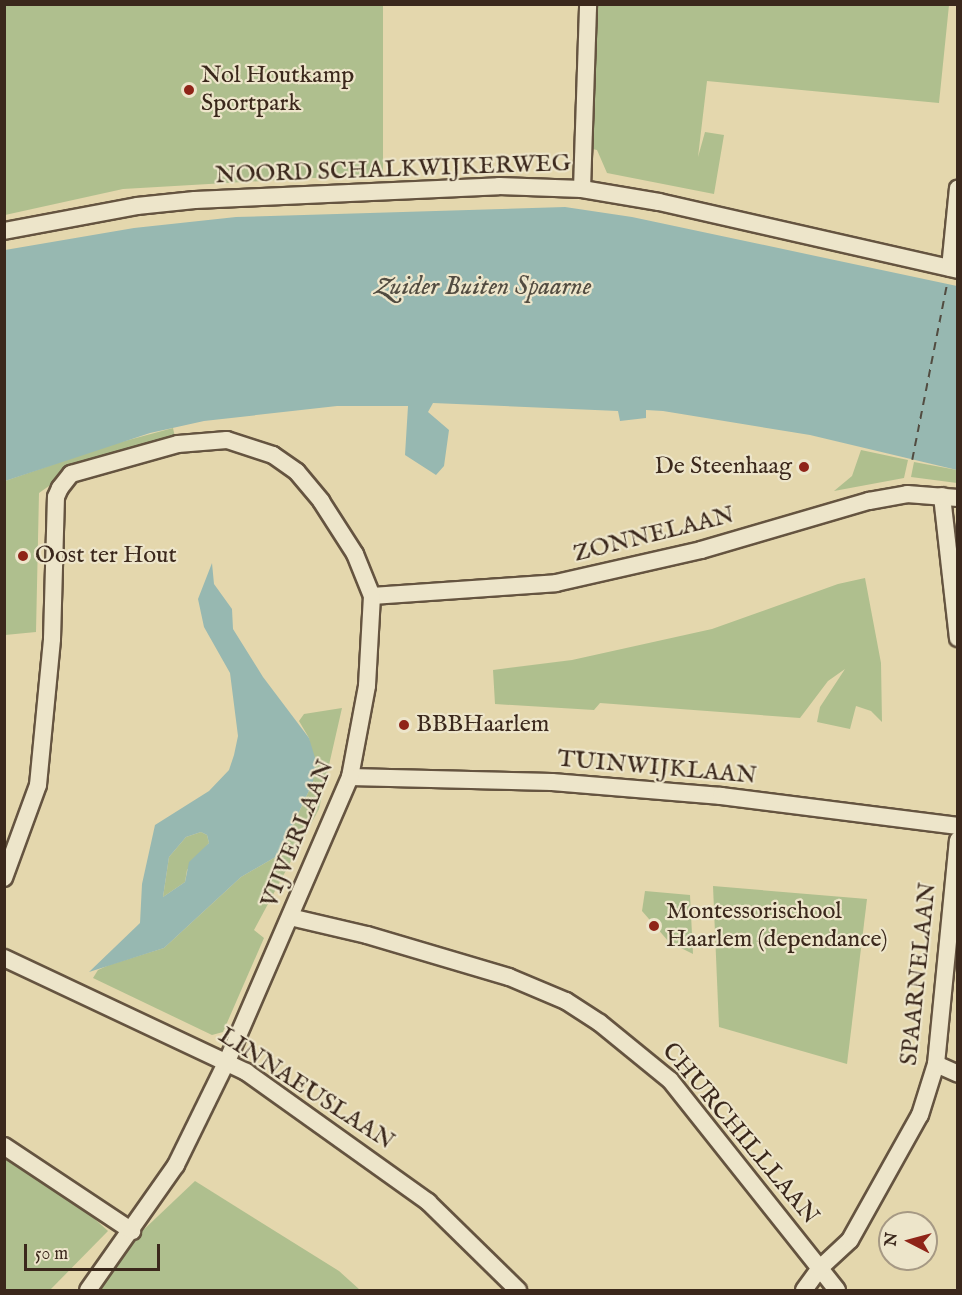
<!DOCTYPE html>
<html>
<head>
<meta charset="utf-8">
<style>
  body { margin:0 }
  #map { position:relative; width:962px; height:1295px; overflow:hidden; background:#e4d7ad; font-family:"IM FELL English",serif }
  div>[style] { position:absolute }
  .green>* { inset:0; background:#afbf8e }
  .water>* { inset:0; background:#97b8b1 }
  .ferry>* { height:1.5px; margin-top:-0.75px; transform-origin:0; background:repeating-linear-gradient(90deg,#524c41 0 8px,transparent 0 14px) }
  .roads { filter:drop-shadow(2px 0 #655440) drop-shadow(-2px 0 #655440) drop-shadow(0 2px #655440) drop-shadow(0 -2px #655440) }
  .street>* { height:16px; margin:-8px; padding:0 8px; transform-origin:8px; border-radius:8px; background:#ede5ca }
  .dots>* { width:16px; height:16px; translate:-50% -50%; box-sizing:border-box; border:3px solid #ede5ca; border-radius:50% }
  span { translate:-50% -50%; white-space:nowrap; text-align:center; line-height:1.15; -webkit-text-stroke:4.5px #ede5ca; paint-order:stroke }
  .poi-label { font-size:24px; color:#3b281c }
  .left { translate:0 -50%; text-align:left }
  .right { translate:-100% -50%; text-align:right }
  .street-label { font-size:24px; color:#3b281c }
  .water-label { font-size:26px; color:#524c41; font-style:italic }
  .frame { position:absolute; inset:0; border:6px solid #3b281c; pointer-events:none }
  .north { position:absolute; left:878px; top:1211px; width:60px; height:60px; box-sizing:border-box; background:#ede5ca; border:2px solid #a69984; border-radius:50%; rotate:276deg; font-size:16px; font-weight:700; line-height:24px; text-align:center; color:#3b281c }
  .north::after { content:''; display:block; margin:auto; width:21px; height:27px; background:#8f2418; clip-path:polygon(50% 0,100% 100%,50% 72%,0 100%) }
  .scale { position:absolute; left:24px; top:1244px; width:136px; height:27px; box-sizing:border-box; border:3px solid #3b281c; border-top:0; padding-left:8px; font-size:18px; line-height:21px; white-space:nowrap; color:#3b281c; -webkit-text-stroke:4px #ede5ca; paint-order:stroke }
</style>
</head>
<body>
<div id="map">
  <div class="green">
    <div style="clip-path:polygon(4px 5px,383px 5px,383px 174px,123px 189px,5px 215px)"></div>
    <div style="clip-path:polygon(583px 5px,949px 5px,939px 103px,707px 81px,698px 157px,705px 132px,724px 135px,714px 194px,607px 173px,597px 150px,578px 146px)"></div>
    <div style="clip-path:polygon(173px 428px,176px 442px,72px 470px,39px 493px,36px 632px,5px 635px,5px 481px,110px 445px)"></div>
    <div style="clip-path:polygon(861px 450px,908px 460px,904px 478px,834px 491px,852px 476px)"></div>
    <div style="clip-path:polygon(914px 462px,957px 470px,957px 483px,911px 477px)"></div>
    <div style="clip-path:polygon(865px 578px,881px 663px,882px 722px,871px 711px,856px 706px,850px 729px,817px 722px,820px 707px,845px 669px,828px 681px,800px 718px,600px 703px,594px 710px,495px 704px,493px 670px,572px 660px,712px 629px,838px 584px)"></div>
    <div style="clip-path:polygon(342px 708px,319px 809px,254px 930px,264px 938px,223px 1032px,212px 1035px,93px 978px,98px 970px,109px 965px,164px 948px,241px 877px,279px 855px,313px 782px,309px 738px,299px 721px,304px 714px)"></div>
    <div style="clip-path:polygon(201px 832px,207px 835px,209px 843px,187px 870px,185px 882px,163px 897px,169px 857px,186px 837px)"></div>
    <div style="clip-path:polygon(713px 886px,867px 899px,847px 1064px,719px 1027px)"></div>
    <div style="clip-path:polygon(645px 891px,690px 895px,693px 954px,669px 942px,642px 911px)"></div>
    <div style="clip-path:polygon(5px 1153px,76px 1202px,108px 1231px,50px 1290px,5px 1290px)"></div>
    <div style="clip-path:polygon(195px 1181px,339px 1271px,360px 1290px,80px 1290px)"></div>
  </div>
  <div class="water">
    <div style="clip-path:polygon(565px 207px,632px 217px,957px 286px,957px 470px,810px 435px,663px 411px,646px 410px,646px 418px,620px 421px,618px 411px,433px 403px,428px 412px,449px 430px,444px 466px,436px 475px,405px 455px,408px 406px,337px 406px,204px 421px,150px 433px,5px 481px,5px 250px,134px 228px,236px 217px)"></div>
    <div style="clip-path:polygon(evenodd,212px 563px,214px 584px,232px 609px,233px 629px,263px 677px,309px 738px,316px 761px,313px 782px,279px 855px,241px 877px,164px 948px,89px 972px,140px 923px,142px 884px,155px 825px,209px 791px,229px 770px,234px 755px,238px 736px,230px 673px,204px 627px,198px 599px,212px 563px,201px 832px,207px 835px,209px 843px,189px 862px,185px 882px,163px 897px,169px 857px,186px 837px,201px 832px)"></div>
  </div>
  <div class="ferry">
    <div style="left:912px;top:460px;width:179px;rotate:-78.8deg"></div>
  </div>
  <div class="roads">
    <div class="street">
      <div style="left:582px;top:189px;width:185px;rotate:-88.1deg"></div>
      <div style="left:4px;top:231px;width:135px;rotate:-10.6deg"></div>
      <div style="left:137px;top:206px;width:58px;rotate:-5.9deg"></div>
      <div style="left:195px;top:200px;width:304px;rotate:-2.6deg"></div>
      <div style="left:499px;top:186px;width:83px;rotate:2.1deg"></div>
      <div style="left:582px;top:189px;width:78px;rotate:9.6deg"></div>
      <div style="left:659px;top:202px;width:307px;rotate:12.8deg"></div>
      <div style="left:950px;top:268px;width:80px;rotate:-84.3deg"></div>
      <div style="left:942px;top:496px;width:143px;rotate:83.6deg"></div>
      <div style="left:372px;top:596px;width:184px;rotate:-4deg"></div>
      <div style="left:556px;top:583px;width:149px;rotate:-12.8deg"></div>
      <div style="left:701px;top:550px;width:175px;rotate:-16.3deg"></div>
      <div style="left:869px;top:501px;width:39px;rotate:-10deg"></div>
      <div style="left:907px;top:494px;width:51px;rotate:4.5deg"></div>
      <div style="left:350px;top:777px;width:202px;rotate:1.4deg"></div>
      <div style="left:552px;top:782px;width:170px;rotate:4.7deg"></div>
      <div style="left:721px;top:796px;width:239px;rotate:7.2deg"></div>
      <div style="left:4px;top:878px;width:99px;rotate:-69.9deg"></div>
      <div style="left:38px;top:785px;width:147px;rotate:-84.5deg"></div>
      <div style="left:52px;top:639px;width:142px;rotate:-88.4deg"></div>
      <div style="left:56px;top:497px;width:10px;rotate:-66deg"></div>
      <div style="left:60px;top:488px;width:18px;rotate:-52deg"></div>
      <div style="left:71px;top:474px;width:111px;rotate:-15.7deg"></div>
      <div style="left:178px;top:444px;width:49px;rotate:-4.7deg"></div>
      <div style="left:227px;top:440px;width:48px;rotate:18.1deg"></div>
      <div style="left:273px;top:455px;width:29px;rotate:35deg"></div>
      <div style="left:297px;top:472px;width:38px;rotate:50deg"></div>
      <div style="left:321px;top:501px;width:63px;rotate:57.3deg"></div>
      <div style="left:355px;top:554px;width:45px;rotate:68deg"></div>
      <div style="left:372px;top:596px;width:90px;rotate:93.2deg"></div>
      <div style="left:367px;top:686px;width:93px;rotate:100.6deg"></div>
      <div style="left:350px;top:777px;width:309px;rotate:113.4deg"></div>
      <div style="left:227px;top:1061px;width:116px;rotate:116.1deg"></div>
      <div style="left:176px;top:1165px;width:153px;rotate:125.1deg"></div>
      <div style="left:290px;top:917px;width:79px;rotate:13.2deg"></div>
      <div style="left:367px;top:935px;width:148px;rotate:16.5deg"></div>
      <div style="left:509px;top:977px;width:62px;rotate:22.8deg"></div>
      <div style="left:566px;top:1001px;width:40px;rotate:32.9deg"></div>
      <div style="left:600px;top:1023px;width:90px;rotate:39.2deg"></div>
      <div style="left:670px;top:1080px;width:268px;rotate:51.5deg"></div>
      <div style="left:4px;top:958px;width:268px;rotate:25.2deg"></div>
      <div style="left:246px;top:1072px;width:224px;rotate:35.5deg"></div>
      <div style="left:428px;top:1202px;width:126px;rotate:44.4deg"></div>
      <div style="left:936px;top:1064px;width:24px;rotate:24deg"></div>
      <div style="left:4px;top:1146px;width:154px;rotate:33.6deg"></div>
      <div style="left:804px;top:1290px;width:27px;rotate:-54deg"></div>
      <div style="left:820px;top:1268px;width:41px;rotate:-43deg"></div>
      <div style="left:850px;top:1240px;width:143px;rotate:-60.8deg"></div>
      <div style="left:920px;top:1115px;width:53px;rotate:-72.6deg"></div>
      <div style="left:936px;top:1064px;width:225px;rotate:-84.4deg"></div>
    </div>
  </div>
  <div class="dots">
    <div style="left:189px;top:90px;background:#8f2418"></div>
    <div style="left:804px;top:467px;background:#8f2418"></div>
    <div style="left:23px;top:556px;background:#8f2418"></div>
    <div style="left:404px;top:725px;background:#8f2418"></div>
    <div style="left:654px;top:926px;background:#8f2418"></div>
  </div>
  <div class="poi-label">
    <span class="left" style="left:201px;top:90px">Nol Houtkamp<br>Sportpark</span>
    <span class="right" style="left:792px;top:467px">De Steenhaag</span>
    <span class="left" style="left:35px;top:556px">Oost ter Hout</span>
    <span class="left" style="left:416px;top:725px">BBBHaarlem</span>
    <span class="left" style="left:666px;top:926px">Montessorischool<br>Haarlem (dependance)</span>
  </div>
  <div class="street-label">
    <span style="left:393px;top:170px;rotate:-2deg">NOORD SCHALKWIJKERWEG</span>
    <span style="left:654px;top:535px;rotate:-14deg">ZONNELAAN</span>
    <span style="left:657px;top:768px;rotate:5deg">TUINWIJKLAAN</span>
    <span style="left:298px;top:834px;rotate:-68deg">VIJVERLAAN</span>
    <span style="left:919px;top:974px;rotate:-84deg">SPAARNELAAN</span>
    <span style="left:306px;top:1089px;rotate:33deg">LINNAEUSLAAN</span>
    <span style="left:740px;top:1134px;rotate:50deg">CHURCHILLLAAN</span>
  </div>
  <div class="water-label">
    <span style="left:483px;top:287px">Zuider Buiten Spaarne</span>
  </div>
  <div class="frame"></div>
  <div class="north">N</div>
  <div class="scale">50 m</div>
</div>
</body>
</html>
